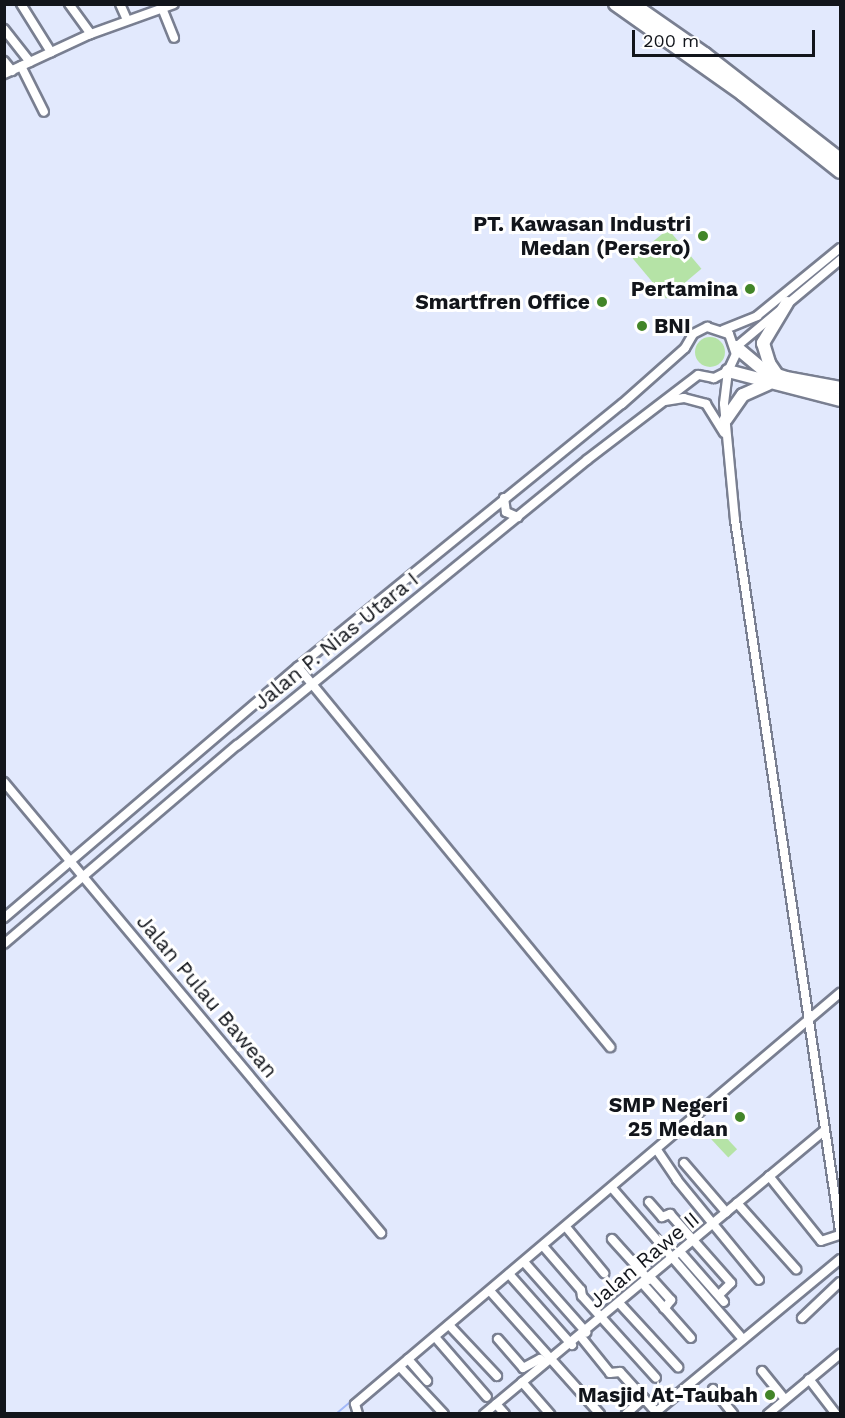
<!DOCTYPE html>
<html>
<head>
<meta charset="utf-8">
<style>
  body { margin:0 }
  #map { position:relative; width:845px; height:1418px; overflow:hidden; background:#e2e9fd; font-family:"Work Sans",sans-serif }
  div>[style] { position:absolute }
  .green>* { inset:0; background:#b5e3a6; transform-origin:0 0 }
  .round { border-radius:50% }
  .stream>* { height:1.5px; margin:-0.75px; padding:0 0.75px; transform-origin:0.75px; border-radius:0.75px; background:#a2b8f9 }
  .roads { filter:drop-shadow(2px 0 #797f91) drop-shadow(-2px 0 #797f91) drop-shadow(0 2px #797f91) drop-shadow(0 -2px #797f91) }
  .minor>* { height:8px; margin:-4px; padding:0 4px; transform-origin:4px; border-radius:4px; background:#fff }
  .highway>* { height:12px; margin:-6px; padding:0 6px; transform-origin:6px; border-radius:6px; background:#fff }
  .dots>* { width:16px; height:16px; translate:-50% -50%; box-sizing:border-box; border:3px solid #fff; border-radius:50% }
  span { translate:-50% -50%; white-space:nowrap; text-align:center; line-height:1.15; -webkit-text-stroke:6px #fff; paint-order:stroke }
  .poi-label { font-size:21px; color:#12151b; font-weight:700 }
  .right { translate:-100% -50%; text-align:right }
  .left { translate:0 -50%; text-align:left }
  .street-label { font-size:21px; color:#12151b }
  .frame { position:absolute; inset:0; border:6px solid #12151b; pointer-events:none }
  .scale { position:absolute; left:632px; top:30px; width:183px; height:27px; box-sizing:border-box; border:3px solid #12151b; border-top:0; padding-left:8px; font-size:18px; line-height:21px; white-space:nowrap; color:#12151b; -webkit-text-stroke:4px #fff; paint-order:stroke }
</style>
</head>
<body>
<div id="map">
  <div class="green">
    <div style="left:668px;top:229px;width:52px;height:46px;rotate:50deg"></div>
    <div class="round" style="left:695px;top:337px;width:30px;height:30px"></div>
    <div style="left:720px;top:1131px;width:25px;height:12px;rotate:47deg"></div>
  </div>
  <div class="stream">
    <div style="left:336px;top:1414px;width:116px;rotate:-40.1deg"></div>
  </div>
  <div class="roads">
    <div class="minor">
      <div style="left:21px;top:4px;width:57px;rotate:58deg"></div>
      <div style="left:69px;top:4px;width:37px;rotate:54deg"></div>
      <div style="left:120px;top:4px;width:17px;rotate:66deg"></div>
      <div style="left:162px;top:8px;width:32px;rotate:68deg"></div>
      <div style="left:4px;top:29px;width:42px;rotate:51.8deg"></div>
      <div style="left:4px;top:61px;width:13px;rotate:51deg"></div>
      <div style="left:21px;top:66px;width:51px;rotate:63.4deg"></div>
      <div style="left:4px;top:74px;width:93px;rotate:-24.9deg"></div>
      <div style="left:88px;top:35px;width:91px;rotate:-19.8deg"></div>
      <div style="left:723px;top:330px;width:37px;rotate:-22deg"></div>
      <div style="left:757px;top:316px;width:107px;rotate:-39.3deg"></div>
      <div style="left:736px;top:347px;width:136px;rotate:-39.9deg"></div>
      <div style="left:728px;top:371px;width:33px;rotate:97deg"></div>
      <div style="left:724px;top:404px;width:117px;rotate:84.6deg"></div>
      <div style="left:735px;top:520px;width:719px;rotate:81.6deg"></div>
      <div style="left:665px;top:401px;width:19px;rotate:-9deg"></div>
      <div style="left:684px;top:398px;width:23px;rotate:15deg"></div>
      <div style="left:706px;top:404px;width:34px;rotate:58deg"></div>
      <div style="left:504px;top:498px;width:14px;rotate:82deg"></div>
      <div style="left:506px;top:512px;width:13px;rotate:23deg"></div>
      <div style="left:298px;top:667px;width:492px;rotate:50.6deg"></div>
      <div style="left:4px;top:782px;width:588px;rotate:50.11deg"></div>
      <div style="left:4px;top:918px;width:387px;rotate:-40.5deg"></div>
      <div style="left:298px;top:667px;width:417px;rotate:-39.1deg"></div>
      <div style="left:622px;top:404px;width:84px;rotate:-41.6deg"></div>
      <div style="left:685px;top:348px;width:16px;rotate:-60deg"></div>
      <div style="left:693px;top:334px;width:16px;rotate:-27deg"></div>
      <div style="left:707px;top:327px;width:23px;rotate:18deg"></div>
      <div style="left:729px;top:334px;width:21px;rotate:71deg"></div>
      <div style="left:736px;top:354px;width:19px;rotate:115deg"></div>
      <div style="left:728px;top:371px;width:16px;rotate:153deg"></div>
      <div style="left:714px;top:378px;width:16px;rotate:-169deg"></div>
      <div style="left:698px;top:375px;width:140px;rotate:142.6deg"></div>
      <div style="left:587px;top:460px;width:451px;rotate:140.8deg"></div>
      <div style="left:237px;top:745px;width:306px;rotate:139.5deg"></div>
      <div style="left:657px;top:1150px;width:36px;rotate:56deg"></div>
      <div style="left:677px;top:1180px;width:129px;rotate:50.6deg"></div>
      <div style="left:684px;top:1163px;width:65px;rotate:49.4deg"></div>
      <div style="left:769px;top:1176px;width:83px;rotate:51.3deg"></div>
      <div style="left:821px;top:1241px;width:20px;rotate:-18deg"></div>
      <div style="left:612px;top:1188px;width:200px;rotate:49.1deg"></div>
      <div style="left:649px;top:1202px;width:20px;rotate:49deg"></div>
      <div style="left:662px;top:1217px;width:9px;rotate:-21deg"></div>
      <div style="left:670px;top:1214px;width:92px;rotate:48.5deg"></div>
      <div style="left:731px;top:1283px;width:17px;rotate:135deg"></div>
      <div style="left:737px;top:1203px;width:89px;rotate:48.2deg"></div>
      <div style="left:566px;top:1227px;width:60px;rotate:50.4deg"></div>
      <div style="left:612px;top:1239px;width:55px;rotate:47.9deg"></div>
      <div style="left:543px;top:1246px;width:58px;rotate:49.2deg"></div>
      <div style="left:581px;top:1290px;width:6px;rotate:81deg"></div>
      <div style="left:582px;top:1296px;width:110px;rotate:47.9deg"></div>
      <div style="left:681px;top:1253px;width:65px;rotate:48.7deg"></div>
      <div style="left:524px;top:1262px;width:94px;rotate:48.5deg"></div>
      <div style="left:509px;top:1274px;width:95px;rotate:48.4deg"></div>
      <div style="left:651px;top:1278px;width:30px;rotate:48deg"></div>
      <div style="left:671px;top:1300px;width:11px;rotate:128deg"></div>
      <div style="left:643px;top:1284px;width:72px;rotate:48.4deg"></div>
      <div style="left:490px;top:1291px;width:165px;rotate:48.2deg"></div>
      <div style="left:620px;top:1304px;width:86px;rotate:47.4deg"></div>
      <div style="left:802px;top:1318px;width:52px;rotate:-43.5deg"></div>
      <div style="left:449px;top:1325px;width:70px;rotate:46.7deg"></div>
      <div style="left:435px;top:1337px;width:79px;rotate:49.1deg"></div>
      <div style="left:581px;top:1337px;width:46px;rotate:51.1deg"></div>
      <div style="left:610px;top:1373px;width:10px;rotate:-6deg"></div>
      <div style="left:620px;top:1372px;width:57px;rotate:47.9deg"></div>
      <div style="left:498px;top:1339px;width:38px;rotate:49deg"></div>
      <div style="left:523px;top:1368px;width:19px;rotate:-28deg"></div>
      <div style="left:540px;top:1359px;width:6px;rotate:39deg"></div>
      <div style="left:408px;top:1359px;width:29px;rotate:49deg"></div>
      <div style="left:400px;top:1367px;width:64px;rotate:46.9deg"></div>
      <div style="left:762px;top:1371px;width:36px;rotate:51deg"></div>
      <div style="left:809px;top:1379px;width:44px;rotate:52.4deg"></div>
      <div style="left:522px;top:1382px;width:43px;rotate:48.8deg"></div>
      <div style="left:713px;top:1389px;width:32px;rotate:51deg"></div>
      <div style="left:496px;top:1404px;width:13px;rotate:48deg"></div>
      <div style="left:656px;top:1412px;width:239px;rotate:-39.7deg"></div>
      <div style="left:358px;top:1414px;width:10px;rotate:-107deg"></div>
      <div style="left:355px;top:1404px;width:636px;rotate:-40.28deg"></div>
      <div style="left:484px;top:1414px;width:442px;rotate:-39.8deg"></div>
      <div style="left:626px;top:1414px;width:24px;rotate:-42deg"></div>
      <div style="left:768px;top:1414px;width:94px;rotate:-39.8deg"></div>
    </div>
    <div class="highway">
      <div style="left:615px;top:4px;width:156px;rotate:35.3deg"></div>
      <div style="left:742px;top:94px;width:125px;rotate:38.5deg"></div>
      <div style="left:633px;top:4px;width:88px;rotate:34.8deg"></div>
      <div style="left:705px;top:54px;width:171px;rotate:37.9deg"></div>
      <div style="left:787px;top:303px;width:47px;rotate:121deg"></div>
      <div style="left:763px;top:343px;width:21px;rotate:73deg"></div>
      <div style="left:769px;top:363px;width:14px;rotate:56deg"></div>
      <div style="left:777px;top:375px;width:9px;rotate:18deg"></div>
      <div style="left:786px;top:378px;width:55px;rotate:10.5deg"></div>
      <div style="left:736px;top:347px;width:35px;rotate:40deg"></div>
      <div style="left:763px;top:370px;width:15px;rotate:20deg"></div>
      <div style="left:728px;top:371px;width:116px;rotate:14.5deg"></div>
      <div style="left:726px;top:419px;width:29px;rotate:-55deg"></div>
      <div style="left:743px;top:395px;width:27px;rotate:-24deg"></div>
    </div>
  </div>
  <div class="dots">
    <div style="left:703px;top:236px;background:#428528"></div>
    <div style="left:750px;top:289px;background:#428528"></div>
    <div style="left:602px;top:302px;background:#428528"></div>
    <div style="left:642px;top:326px;background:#428528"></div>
    <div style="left:740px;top:1117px;background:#428528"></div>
    <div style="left:770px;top:1395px;background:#428528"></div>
  </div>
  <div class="poi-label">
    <span class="right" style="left:691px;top:236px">PT. Kawasan Industri<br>Medan (Persero)</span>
    <span class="right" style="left:738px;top:289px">Pertamina</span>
    <span class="right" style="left:590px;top:302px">Smartfren Office</span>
    <span class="left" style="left:654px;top:326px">BNI</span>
    <span class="right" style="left:728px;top:1117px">SMP Negeri<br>25 Medan</span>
    <span class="right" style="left:758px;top:1395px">Masjid At-Taubah</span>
  </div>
  <div class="street-label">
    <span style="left:336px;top:641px;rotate:-39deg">Jalan P. Nias Utara I</span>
    <span style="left:207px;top:996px;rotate:50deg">Jalan Pulau Bawean</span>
    <span style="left:644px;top:1260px;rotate:-40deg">Jalan Rawe II</span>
  </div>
  <div class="frame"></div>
  <div class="scale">200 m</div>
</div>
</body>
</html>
